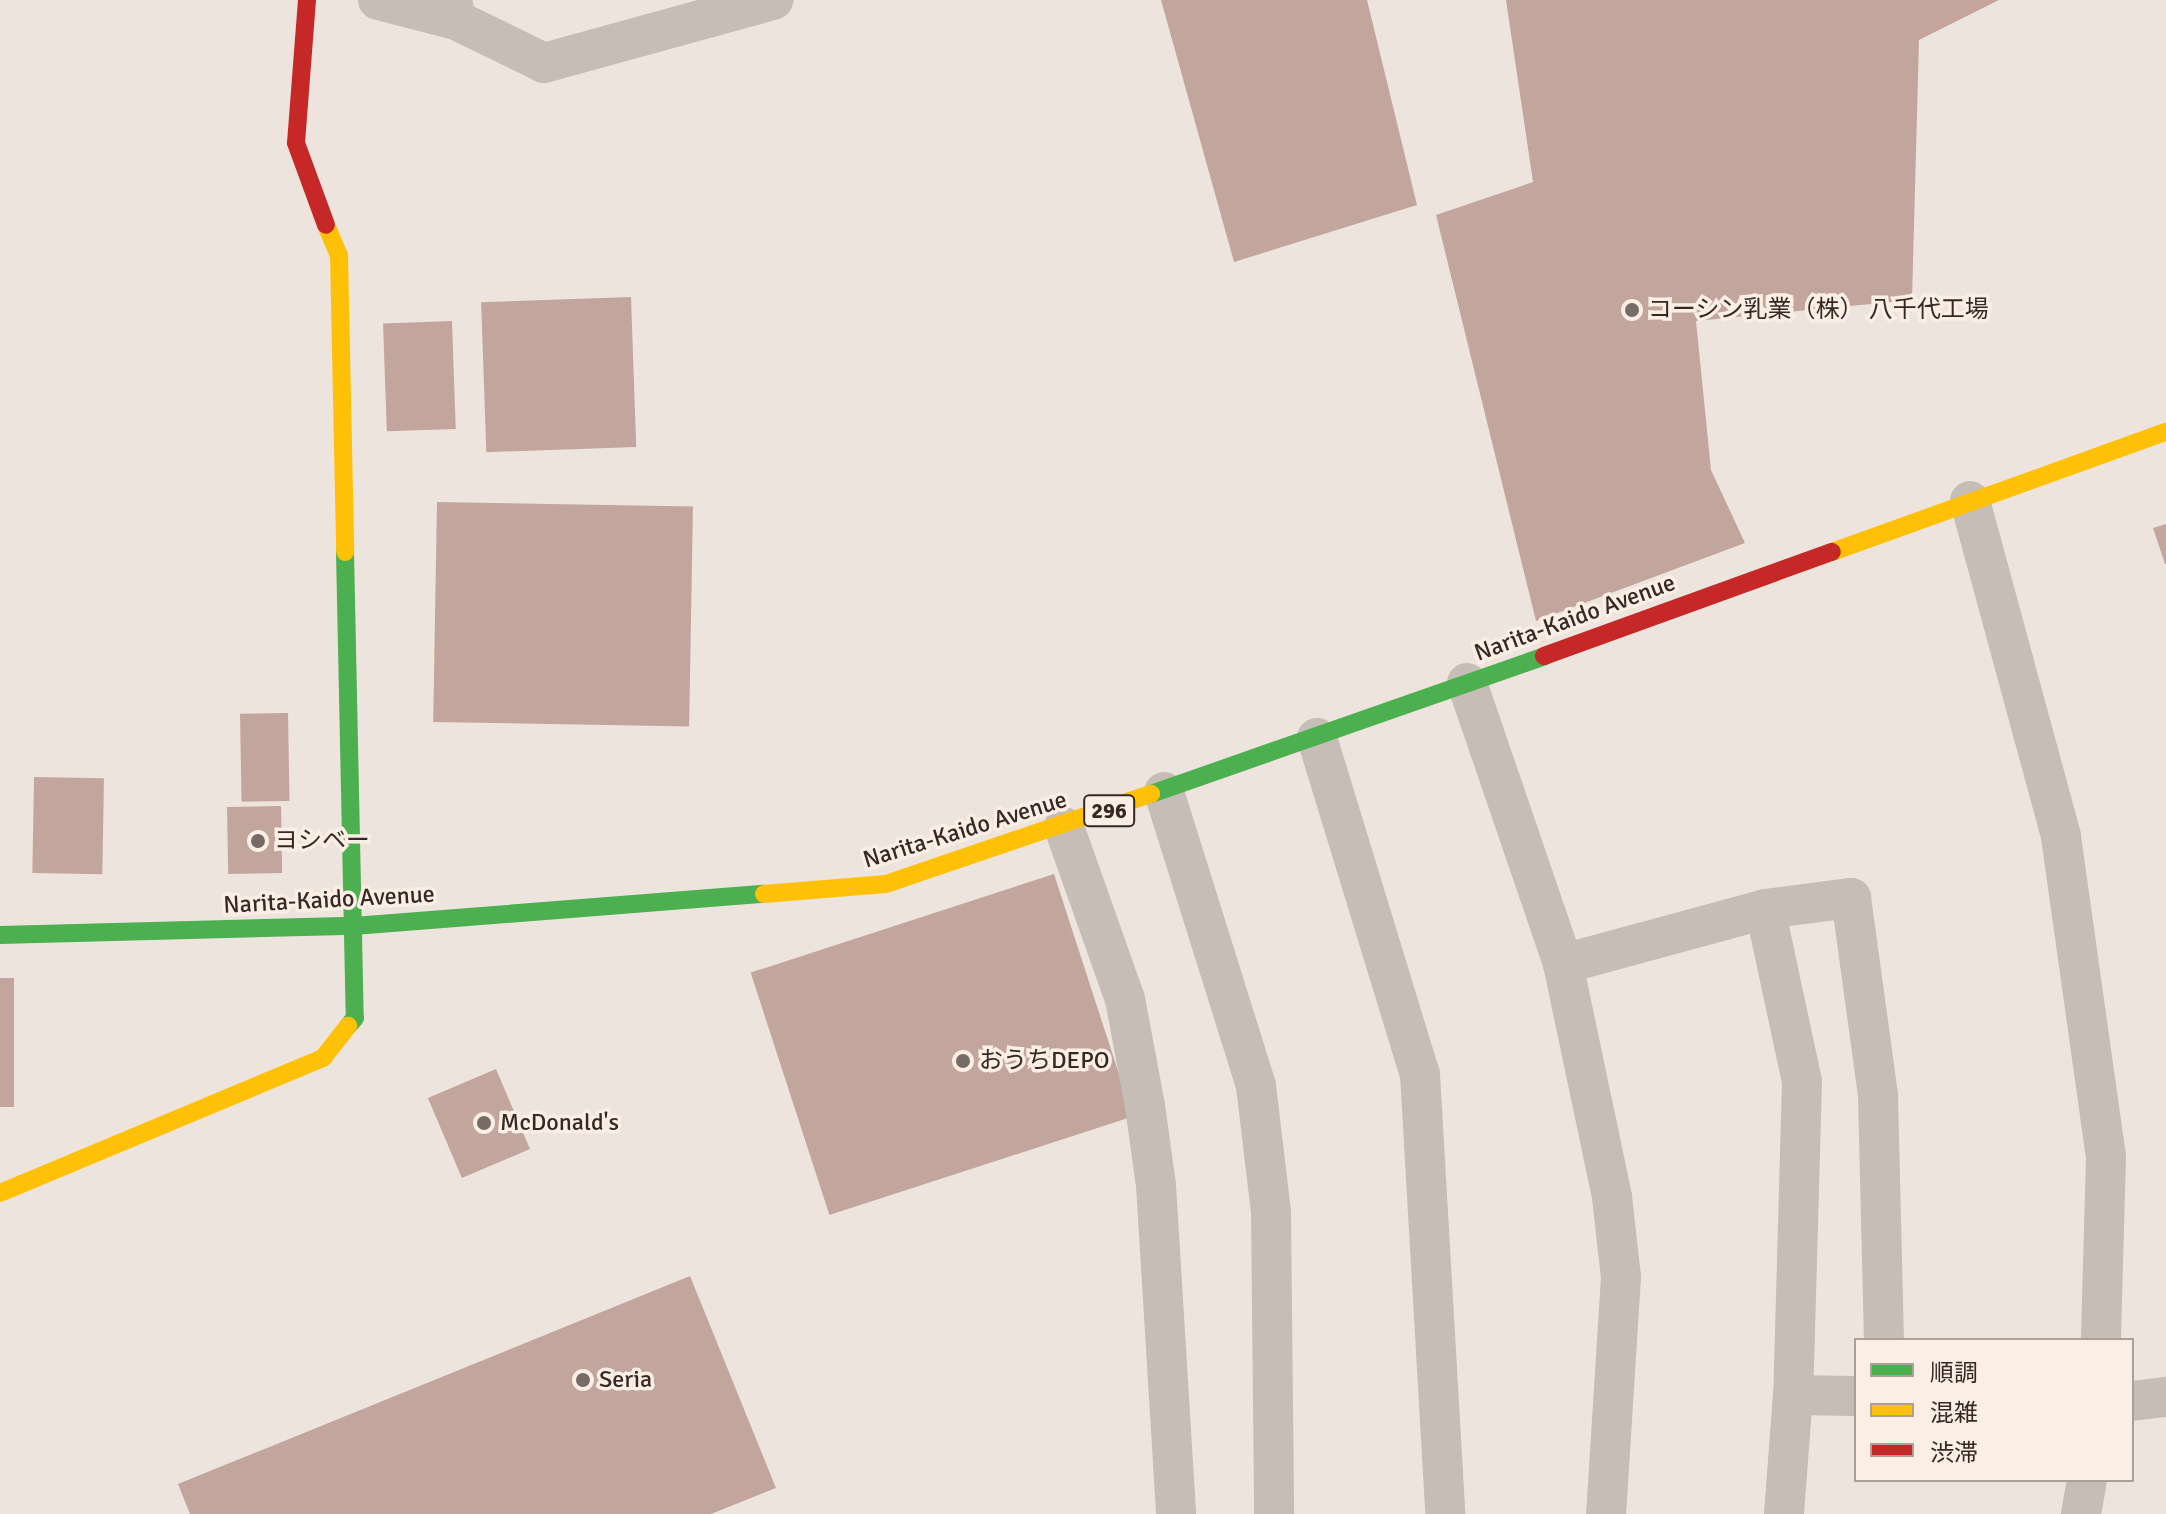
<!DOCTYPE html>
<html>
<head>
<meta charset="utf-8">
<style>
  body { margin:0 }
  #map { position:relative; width:2166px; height:1514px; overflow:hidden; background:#ede5dd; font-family:Signika,"Noto Sans JP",sans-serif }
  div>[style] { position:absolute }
  .building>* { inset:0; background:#c2a69e; transform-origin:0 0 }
  .street>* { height:40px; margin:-20px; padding:0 20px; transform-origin:20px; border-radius:20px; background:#c6bdb7 }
  .fast>* { height:18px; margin:-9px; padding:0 9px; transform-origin:9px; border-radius:9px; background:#4caf50 }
  .slow>* { height:18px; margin:-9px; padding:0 9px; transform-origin:9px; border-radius:9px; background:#ffc107 }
  .jam>* { height:18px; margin:-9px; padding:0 9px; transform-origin:9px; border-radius:9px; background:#c62828 }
  .dots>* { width:22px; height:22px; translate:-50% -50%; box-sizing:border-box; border:4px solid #fbeee4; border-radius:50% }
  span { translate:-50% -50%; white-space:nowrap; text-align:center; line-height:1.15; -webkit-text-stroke:7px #fbeee4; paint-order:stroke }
  .shield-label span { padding:2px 6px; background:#fbeee4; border:2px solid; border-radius:6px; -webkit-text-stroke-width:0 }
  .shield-label { font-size:22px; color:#362925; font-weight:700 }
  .poi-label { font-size:24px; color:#362925 }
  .left { translate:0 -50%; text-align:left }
  .street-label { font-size:24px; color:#362925 }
  .legend { position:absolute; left:1854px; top:1338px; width:280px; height:144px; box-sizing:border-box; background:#fbeee4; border:2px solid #ac9f98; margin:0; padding:10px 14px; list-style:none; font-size:24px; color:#362925 }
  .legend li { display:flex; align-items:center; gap:16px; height:40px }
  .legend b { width:40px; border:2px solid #ac9f98 }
</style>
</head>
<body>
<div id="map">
  <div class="building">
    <div style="clip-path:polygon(1161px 0,1367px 0,1417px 205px,1234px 262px)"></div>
    <div style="clip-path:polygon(1506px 0,1999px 0,1919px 40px,1912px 300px,1696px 321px,1711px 470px,1745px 543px,1536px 621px,1436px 215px,1533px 182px)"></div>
    <div style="left:631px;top:297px;width:150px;height:150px;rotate:88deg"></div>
    <div style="left:452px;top:321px;width:108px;height:69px;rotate:88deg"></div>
    <div style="left:437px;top:502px;width:256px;height:220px;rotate:1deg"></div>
    <div style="clip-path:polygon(2166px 524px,2166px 564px,2165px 564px,2153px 528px)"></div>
    <div style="left:288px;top:713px;width:88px;height:48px;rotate:89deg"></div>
    <div style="left:34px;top:777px;width:70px;height:96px;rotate:1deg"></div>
    <div style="left:281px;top:806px;width:67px;height:54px;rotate:89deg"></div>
    <div style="left:1054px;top:874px;width:255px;height:319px;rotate:72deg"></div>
    <div style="left:0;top:978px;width:14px;height:129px"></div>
    <div style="left:496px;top:1069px;width:87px;height:74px;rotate:67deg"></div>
    <div style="clip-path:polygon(690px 1276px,776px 1488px,711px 1514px,190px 1514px,178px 1484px)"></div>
  </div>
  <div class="street">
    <div style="left:378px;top:0;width:81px;rotate:14.4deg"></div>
    <div style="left:456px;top:20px;width:20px;rotate:-101deg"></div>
    <div style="left:456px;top:20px;width:98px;rotate:26deg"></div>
    <div style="left:544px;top:63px;width:238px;rotate:-15.4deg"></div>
    <div style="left:1970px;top:501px;width:348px;rotate:74.8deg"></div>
    <div style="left:2061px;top:837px;width:323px;rotate:82deg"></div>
    <div style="left:2106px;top:1157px;width:183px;rotate:91.6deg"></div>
    <div style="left:1467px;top:683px;width:297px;rotate:71.1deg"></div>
    <div style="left:1563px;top:964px;width:238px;rotate:78.1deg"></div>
    <div style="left:1612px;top:1197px;width:81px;rotate:83.6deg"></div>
    <div style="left:1621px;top:1277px;width:237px;rotate:93.6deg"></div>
    <div style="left:1317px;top:738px;width:351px;rotate:73deg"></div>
    <div style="left:1420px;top:1074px;width:441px;rotate:86.7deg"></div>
    <div style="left:1164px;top:792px;width:308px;rotate:72.6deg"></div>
    <div style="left:1256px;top:1086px;width:127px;rotate:83.2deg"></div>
    <div style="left:1271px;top:1212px;width:302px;rotate:89.4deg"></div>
    <div style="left:1064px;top:827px;width:182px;rotate:70.5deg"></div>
    <div style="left:1125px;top:999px;width:109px;rotate:79.4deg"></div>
    <div style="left:1145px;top:1106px;width:80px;rotate:82.1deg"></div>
    <div style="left:1156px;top:1185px;width:330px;rotate:86.5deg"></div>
    <div style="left:1765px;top:909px;width:176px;rotate:77.9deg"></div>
    <div style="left:1802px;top:1081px;width:314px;rotate:91.6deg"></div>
    <div style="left:1563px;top:964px;width:209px;rotate:-15.2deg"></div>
    <div style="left:1765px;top:909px;width:87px;rotate:-7.3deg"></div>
    <div style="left:1851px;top:898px;width:200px;rotate:82.2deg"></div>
    <div style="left:1878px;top:1096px;width:244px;rotate:88.6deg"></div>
    <div style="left:2132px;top:1401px;width:34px;rotate:-7deg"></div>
    <div style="left:1784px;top:1514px;width:119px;rotate:-85.7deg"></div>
    <div style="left:1793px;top:1395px;width:63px;rotate:0.9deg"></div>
    <div style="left:2081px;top:1514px;width:35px;rotate:-80deg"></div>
  </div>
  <div class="fast">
    <div style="left:345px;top:552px;width:466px;rotate:88.8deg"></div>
    <div style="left:355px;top:1018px;width:11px;rotate:131deg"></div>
    <div style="left:1151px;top:794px;width:417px;rotate:-19.3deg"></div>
    <div style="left:0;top:935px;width:354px;rotate:-1.5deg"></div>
    <div style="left:354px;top:926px;width:411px;rotate:-4.5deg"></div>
  </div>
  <div class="slow">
    <div style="left:326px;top:225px;width:33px;rotate:67deg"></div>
    <div style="left:339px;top:255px;width:297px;rotate:88.8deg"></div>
    <div style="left:1832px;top:552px;width:355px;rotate:-19.8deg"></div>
    <div style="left:764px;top:894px;width:122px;rotate:-4.7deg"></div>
    <div style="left:886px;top:884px;width:280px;rotate:-18.8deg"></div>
    <div style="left:0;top:1193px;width:350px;rotate:-22.7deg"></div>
    <div style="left:323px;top:1058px;width:41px;rotate:-52deg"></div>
  </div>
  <div class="jam">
    <div style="left:307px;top:0;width:143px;rotate:94.4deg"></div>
    <div style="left:296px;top:143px;width:87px;rotate:69.9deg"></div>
    <div style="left:1544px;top:656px;width:306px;rotate:-19.9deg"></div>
  </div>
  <div class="dots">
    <div style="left:1632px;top:310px;background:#766b65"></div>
    <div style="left:258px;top:841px;background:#766b65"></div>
    <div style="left:963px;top:1061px;background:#766b65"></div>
    <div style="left:484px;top:1123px;background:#766b65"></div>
    <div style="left:583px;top:1380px;background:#766b65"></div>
  </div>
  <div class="shield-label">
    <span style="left:1109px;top:811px">296</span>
  </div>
  <div class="poi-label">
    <span class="left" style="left:1648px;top:310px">コーシン乳業（株） 八千代工場</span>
    <span class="left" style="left:274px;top:841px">ヨシベー</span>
    <span class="left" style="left:979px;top:1061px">おうちDEPO</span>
    <span class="left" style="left:500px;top:1123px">McDonald's</span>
    <span class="left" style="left:599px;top:1380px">Seria</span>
  </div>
  <div class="street-label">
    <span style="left:1575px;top:618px;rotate:-20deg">Narita-Kaido Avenue</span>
    <span style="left:965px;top:830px;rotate:-17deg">Narita-Kaido Avenue</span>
    <span style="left:329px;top:900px;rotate:-3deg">Narita-Kaido Avenue</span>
  </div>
  <ul class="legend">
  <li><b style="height:10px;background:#4caf50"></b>順調</li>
  <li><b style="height:10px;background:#ffc107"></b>混雑</li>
  <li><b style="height:10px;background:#c62828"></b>渋滞</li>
  </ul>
</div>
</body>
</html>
